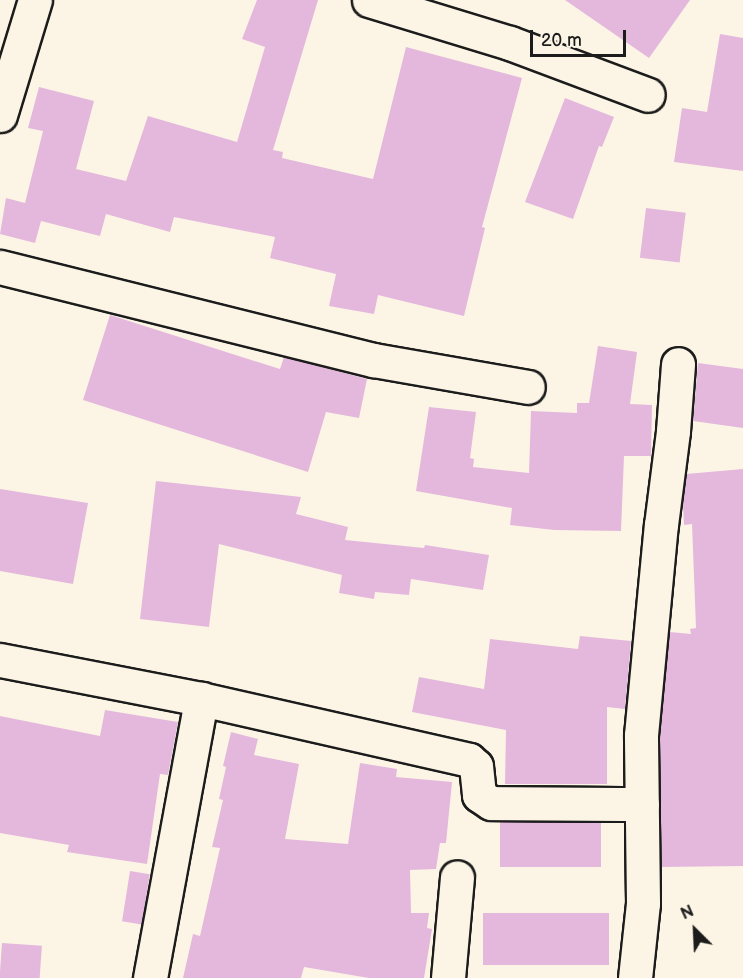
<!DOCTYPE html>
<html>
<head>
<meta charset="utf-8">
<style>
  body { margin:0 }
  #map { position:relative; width:743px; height:978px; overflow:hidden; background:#fcf5e5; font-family:"Balsamiq Sans",sans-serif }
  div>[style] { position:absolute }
  .building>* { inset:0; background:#e4b8dd; transform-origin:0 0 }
  .roads { filter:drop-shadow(2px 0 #1c1c1c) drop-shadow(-2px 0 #1c1c1c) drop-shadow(0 2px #1c1c1c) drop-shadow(0 -2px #1c1c1c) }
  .minor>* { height:33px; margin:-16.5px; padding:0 16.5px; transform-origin:16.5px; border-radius:16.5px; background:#fcf5e5 }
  span { translate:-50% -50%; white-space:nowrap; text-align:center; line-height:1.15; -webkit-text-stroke:4.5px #fcf5e5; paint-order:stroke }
  .north { position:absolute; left:665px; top:900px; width:60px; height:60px; -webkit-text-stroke:4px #fcf5e5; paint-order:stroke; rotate:336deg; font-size:16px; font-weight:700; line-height:24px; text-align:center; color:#1c1c1c }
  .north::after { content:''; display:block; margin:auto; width:21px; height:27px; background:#1c1c1c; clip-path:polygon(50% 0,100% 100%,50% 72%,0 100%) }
  .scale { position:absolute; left:530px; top:30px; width:96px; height:27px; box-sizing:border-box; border:3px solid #1c1c1c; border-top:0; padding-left:8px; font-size:18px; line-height:21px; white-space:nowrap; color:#1c1c1c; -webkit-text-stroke:4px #fcf5e5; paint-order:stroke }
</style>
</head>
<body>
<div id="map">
  <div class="building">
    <div style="clip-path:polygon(257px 0,318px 0,273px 150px,283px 152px,282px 158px,373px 179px,406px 47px,522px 78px,482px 227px,485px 228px,464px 316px,378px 295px,374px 314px,329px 306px,336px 274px,270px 258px,275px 237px,174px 217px,170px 232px,106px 214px,100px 236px,41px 221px,35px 243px,0 234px,6px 198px,25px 203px,43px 131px,28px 128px,39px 87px,94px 101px,76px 169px,126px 181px,148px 116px,237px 142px,265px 47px,242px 39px)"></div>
    <div style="clip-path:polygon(565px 0,690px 0,649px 58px)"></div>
    <div style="clip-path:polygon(720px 34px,743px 38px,743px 171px,674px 162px,682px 108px,707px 112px)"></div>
    <div style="clip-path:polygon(565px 98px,614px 117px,602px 147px,599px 146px,573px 219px,525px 202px)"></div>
    <div style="left:646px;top:208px;width:40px;height:50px;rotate:7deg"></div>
    <div style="clip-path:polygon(110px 315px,280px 369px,284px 357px,367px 379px,359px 418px,326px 412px,308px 472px,83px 400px)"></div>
    <div style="clip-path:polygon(598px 346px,637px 352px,630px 404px,652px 405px,651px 456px,624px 456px,621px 531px,554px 530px,510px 525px,512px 508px,416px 491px,429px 407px,476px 412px,470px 458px,474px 459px,473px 467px,529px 473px,531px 411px,577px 413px,577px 403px,589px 403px)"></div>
    <div style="clip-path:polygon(698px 363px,743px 369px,743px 428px,693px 421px)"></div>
    <div style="clip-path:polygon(743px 469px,743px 866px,661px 867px,660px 736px,670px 632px,691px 634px,690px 629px,696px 628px,692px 524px,684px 525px,683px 503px,686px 474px)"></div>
    <div style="clip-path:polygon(156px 481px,301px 497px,296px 514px,348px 527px,345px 540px,424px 548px,425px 545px,489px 555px,483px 590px,411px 579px,409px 595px,375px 592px,374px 599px,339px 593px,342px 575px,219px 544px,209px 627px,140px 619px)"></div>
    <div style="clip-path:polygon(0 489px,88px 503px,73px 584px,0 571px)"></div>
    <div style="clip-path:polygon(580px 636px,631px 641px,625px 709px,607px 707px,607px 784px,505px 784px,506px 730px,412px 712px,419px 677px,484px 689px,490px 639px,578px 649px)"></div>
    <div style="clip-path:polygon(105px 710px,178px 722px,168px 775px,160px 774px,147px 864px,67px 852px,69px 845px,0 833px,0 716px,100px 736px)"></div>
    <div style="clip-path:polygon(231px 732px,258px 739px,254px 755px,299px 764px,285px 839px,348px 844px,360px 763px,397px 769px,396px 777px,452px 782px,446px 843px,440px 843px,436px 869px,410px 870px,411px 913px,429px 913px,427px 928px,432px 929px,424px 978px,369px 978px,304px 967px,301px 978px,183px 978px,193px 934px,200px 936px,220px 848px,212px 847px,223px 800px,219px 799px,226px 767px,223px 766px)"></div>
    <div style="left:500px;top:822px;width:101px;height:45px"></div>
    <div style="left:130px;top:871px;width:20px;height:51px;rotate:9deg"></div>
    <div style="left:483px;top:913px;width:126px;height:52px"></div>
    <div style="left:2px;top:943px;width:40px;height:35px;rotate:4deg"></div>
  </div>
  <div class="roads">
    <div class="minor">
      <div style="left:369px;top:0;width:147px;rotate:17deg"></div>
      <div style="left:510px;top:43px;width:147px;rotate:20.6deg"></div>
      <div style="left:0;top:115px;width:120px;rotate:-73.1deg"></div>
      <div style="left:0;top:267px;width:385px;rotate:14deg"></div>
      <div style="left:374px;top:360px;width:156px;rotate:9.9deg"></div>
      <div style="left:0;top:660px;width:205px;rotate:11deg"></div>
      <div style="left:201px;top:699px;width:275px;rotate:12.8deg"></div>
      <div style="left:469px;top:760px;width:9px;rotate:41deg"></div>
      <div style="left:476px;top:766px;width:29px;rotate:84deg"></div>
      <div style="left:479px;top:795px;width:14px;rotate:34deg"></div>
      <div style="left:491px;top:803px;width:151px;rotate:0.4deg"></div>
      <div style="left:150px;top:978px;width:284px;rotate:-79.6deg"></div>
      <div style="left:448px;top:978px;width:101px;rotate:-84.9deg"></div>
      <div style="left:635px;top:978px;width:75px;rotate:-83.9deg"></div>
      <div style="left:643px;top:903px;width:168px;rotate:-90.7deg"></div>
      <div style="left:641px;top:735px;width:211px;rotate:-84.6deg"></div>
      <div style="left:661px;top:525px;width:95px;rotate:-82.7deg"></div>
      <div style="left:673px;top:431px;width:67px;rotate:-85.7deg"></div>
    </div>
  </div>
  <div class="north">N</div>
  <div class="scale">20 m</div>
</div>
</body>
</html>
